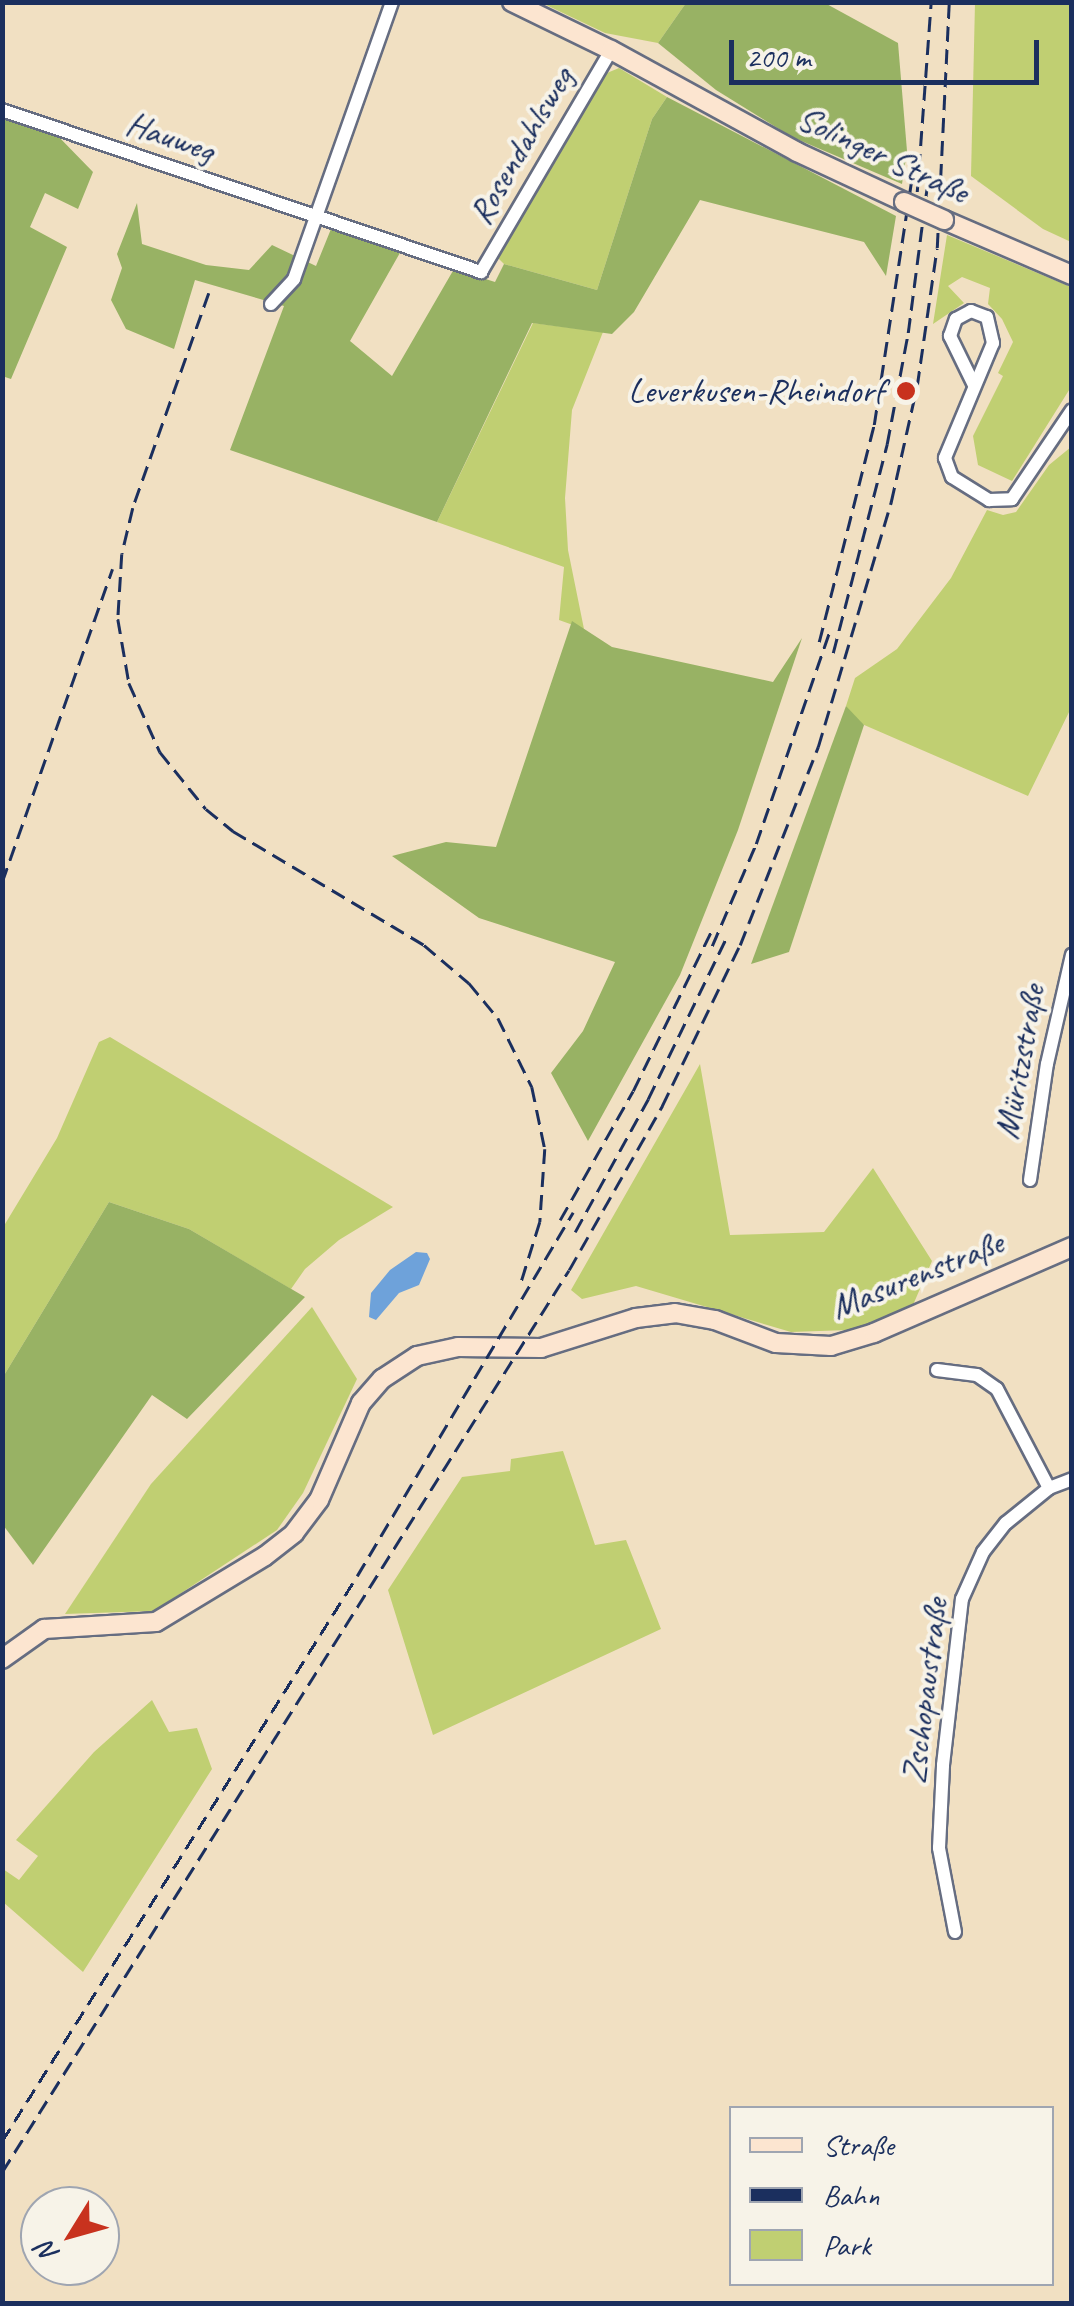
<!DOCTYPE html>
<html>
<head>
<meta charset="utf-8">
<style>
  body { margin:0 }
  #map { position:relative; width:1074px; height:2306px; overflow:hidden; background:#f1e0c2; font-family:Caveat,sans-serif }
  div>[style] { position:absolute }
  .green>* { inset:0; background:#c0cf72 }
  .forest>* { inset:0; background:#98b264 }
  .water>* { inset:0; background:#6ea2da }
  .roads { filter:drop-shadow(2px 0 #666d81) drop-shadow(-2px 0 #666d81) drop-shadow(0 2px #666d81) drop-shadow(0 -2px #666d81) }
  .minor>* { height:12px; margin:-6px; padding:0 6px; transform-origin:6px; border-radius:6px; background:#fff }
  .secondary>* { height:18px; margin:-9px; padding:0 9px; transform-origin:9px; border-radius:9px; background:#fce5d0 }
  .rail>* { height:2.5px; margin-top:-1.25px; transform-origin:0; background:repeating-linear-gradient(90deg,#1b2f5e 0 15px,transparent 0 23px) }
  .bridges { filter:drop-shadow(2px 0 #666d81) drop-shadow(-2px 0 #666d81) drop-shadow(0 2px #666d81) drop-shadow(0 -2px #666d81) }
  .secondary-bridge>* { height:18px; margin:-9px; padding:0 9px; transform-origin:9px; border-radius:9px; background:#fce5d0 }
  .dots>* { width:28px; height:28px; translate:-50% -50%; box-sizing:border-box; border:5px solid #f7f3e8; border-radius:50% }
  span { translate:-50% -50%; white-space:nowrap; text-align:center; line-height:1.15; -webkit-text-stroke:8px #f7f3e8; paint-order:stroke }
  .street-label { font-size:35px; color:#1b2f5e }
  .poi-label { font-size:35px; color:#1b2f5e }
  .right { translate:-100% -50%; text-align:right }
  .frame { position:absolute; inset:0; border:5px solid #1b2f5e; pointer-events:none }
  .legend { position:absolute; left:729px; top:2106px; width:325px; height:180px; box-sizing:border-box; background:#f7f3e8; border:2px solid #9fa5b1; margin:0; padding:12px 18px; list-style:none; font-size:30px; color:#1b2f5e }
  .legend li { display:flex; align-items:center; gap:20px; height:50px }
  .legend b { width:50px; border:2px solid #9fa5b1 }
  .north { position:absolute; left:20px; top:2186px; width:100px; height:100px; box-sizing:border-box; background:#f7f3e8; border:2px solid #9fa5b1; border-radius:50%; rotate:233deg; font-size:28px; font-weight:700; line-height:40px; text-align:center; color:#1b2f5e }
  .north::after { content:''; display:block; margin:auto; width:35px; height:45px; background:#c8321e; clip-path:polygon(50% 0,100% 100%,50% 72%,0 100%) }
  .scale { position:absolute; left:729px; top:40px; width:310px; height:45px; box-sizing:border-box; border:5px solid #1b2f5e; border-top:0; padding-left:12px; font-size:30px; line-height:35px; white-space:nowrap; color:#1b2f5e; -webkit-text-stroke:8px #f7f3e8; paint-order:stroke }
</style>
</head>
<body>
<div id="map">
  <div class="green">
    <div style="clip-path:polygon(542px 3px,686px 3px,658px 43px,605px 33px)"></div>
    <div style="clip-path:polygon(975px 3px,1071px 3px,1071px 242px,1043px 229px,971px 176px)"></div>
    <div style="clip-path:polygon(619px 68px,667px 97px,652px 119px,597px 290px,504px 264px,496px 256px,607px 73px)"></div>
    <div style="clip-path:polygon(947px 235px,1071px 287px,1071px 387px,1012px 481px,978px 465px,973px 436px,1003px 376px,998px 373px,1013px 342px,1002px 319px,988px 304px,990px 288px,962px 277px,948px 286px,964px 303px,933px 324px)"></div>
    <div style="clip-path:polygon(533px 323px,603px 332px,572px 410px,565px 498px,568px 550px,584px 629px,559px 620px,564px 567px,437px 522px)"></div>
    <div style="clip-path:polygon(1071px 447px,1071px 708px,1028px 796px,855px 721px,846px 706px,855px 678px,897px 649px,951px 578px,987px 510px,1003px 515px,1016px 512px,1049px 465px)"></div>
    <div style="clip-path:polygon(110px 1037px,393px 1207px,339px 1240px,305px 1269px,291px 1289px,189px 1229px,109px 1202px,3px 1377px,2px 1229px,57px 1138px,99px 1042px)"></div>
    <div style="clip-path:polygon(700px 1064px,730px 1235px,824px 1232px,873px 1168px,932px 1261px,910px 1312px,848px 1330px,791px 1332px,636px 1286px,582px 1299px,571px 1290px)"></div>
    <div style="clip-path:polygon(312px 1307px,357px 1379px,303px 1493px,277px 1530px,154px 1611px,65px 1614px,151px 1484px)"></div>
    <div style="clip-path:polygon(563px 1451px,595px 1545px,626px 1540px,661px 1629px,433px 1735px,388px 1590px,462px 1477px,510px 1471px,511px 1459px)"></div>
    <div style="clip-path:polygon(152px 1700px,169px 1732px,197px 1728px,212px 1769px,83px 1972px,3px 1902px,3px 1869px,19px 1880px,38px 1856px,16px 1840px,94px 1752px)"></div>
  </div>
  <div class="forest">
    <div style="clip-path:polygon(823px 2px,898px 43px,907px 151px,902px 184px,792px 137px,716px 90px,658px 43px,686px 3px)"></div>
    <div style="clip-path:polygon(667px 97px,896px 216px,886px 276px,864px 242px,700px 200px,634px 312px,612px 334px,532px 323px,437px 522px,230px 450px,284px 306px,195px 280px,174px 349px,126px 329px,111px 300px,122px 268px,117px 254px,137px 203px,142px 244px,206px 265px,249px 270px,272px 245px,316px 266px,331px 229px,401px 251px,350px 341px,392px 376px,454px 269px,495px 282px,504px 264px,597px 290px,652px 119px)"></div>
    <div style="clip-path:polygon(2px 114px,55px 133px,93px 172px,78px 209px,45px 193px,30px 227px,67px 247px,11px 379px,2px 376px)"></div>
    <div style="clip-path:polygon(572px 621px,612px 647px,773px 682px,802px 638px,738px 830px,680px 975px,588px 1141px,551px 1073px,583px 1031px,615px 962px,479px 918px,392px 856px,446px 842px,496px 847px)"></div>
    <div style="clip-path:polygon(846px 706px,864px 725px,789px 952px,751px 964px)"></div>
    <div style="clip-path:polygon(109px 1202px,189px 1229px,305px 1297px,187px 1419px,152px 1395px,33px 1565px,3px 1525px,3px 1377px)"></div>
  </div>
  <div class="water">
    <div style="clip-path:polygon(416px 1252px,427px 1253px,430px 1259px,419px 1285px,399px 1293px,376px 1320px,369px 1317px,371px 1293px,390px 1270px)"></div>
  </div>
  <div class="roads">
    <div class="minor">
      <div style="left:2px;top:110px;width:506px;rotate:18.69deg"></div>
      <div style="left:481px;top:272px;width:257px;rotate:-59.6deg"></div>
      <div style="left:271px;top:304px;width:34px;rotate:-47deg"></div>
      <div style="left:294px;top:279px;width:294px;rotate:-70.5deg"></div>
      <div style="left:974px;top:385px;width:55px;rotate:-116.1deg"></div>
      <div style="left:950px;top:336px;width:18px;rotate:-71deg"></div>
      <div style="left:956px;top:319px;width:17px;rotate:-28deg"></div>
      <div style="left:971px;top:311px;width:17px;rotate:21deg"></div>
      <div style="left:987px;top:317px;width:27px;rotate:77deg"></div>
      <div style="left:993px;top:343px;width:125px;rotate:112.7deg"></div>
      <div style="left:945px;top:458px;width:20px;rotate:70deg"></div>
      <div style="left:952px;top:477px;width:44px;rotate:31.9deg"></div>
      <div style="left:989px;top:500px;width:23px;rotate:-2deg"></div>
      <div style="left:1012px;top:499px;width:107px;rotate:-56deg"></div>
      <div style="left:1030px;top:1180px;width:117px;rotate:-81.7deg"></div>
      <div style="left:1047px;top:1064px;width:112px;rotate:-77.1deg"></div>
      <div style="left:937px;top:1370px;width:40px;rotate:7.1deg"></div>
      <div style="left:977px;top:1375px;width:24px;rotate:35deg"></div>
      <div style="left:997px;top:1389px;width:112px;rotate:62.3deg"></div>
      <div style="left:955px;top:1932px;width:86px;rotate:-100.8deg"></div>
      <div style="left:939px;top:1848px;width:83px;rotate:-87.2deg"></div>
      <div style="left:943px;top:1765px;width:167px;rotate:-83.5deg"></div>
      <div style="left:962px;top:1599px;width:51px;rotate:-65.9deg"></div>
      <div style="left:983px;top:1552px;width:37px;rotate:-52deg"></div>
      <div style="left:1006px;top:1523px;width:55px;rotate:-39.1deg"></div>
      <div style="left:1049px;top:1488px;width:25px;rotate:-21deg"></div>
    </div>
    <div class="secondary">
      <div style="left:512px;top:2px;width:110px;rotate:25.9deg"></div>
      <div style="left:611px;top:50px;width:212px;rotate:28.7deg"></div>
      <div style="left:797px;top:152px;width:118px;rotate:25deg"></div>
      <div style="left:944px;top:220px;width:139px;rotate:23.3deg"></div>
      <div style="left:2px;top:1659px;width:52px;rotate:-35.5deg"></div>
      <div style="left:44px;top:1629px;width:112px;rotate:-3.6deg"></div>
      <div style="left:156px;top:1622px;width:127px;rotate:-31.2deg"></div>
      <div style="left:265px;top:1556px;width:37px;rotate:-38deg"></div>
      <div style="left:294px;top:1533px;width:41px;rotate:-52.9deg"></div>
      <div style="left:319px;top:1500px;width:106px;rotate:-66.6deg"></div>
      <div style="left:361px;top:1403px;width:32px;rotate:-49deg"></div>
      <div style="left:382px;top:1379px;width:42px;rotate:-33.3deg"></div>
      <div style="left:417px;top:1356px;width:42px;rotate:-12.4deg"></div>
      <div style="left:458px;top:1347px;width:83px;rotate:0.7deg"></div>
      <div style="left:541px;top:1348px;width:100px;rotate:-17.5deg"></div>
      <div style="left:636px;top:1318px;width:39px;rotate:-7deg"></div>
      <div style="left:675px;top:1313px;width:41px;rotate:9.9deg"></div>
      <div style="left:715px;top:1320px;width:65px;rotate:20.7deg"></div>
      <div style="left:776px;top:1343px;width:55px;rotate:3.1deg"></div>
      <div style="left:831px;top:1346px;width:45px;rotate:-16.8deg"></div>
      <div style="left:874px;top:1333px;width:216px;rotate:-23.5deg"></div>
    </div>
  </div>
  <div class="rail">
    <div style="left:917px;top:192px;width:191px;rotate:-85.8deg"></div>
    <div style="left:209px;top:293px;width:228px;rotate:109.5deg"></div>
    <div style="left:133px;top:508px;width:47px;rotate:103.4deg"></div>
    <div style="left:122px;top:554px;width:65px;rotate:93.5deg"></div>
    <div style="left:118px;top:619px;width:65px;rotate:80.2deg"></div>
    <div style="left:129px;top:683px;width:76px;rotate:65.8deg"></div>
    <div style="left:160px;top:752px;width:73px;rotate:51.1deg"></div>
    <div style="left:206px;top:809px;width:35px;rotate:39deg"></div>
    <div style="left:233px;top:831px;width:222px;rotate:30.8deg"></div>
    <div style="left:424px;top:945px;width:59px;rotate:40.2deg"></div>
    <div style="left:469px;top:983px;width:45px;rotate:50.4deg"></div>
    <div style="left:498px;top:1018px;width:77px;rotate:63.8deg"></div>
    <div style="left:532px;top:1087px;width:63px;rotate:78.2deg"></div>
    <div style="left:545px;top:1149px;width:73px;rotate:93.9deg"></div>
    <div style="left:540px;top:1222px;width:64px;rotate:107.3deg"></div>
    <div style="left:819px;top:642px;width:224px;rotate:-75.8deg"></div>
    <div style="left:874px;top:425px;width:251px;rotate:-81.3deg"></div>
    <div style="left:833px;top:653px;width:216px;rotate:-75.5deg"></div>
    <div style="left:887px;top:444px;width:113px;rotate:-79.3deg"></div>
    <div style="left:908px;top:333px;width:156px;rotate:-82.6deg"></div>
    <div style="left:2px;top:882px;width:332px;rotate:-70.6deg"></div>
    <div style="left:712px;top:946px;width:111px;rotate:-66.7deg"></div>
    <div style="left:756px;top:844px;width:223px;rotate:-70.9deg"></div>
    <div style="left:560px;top:1220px;width:148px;rotate:-60.5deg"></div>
    <div style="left:633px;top:1091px;width:177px;rotate:-63.9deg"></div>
    <div style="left:575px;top:1232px;width:152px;rotate:-61.2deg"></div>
    <div style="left:648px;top:1099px;width:183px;rotate:-64.1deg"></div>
    <div style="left:2px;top:2141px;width:667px;rotate:-57.86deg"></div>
    <div style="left:357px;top:1576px;width:423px;rotate:-59.3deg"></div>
    <div style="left:2px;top:2172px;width:1065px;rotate:-57.85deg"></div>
    <div style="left:569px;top:1270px;width:189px;rotate:-60.4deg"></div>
    <div style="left:662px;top:1106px;width:179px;rotate:-64.2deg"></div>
    <div style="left:740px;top:945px;width:213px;rotate:-68.5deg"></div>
    <div style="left:818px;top:747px;width:256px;rotate:-73.4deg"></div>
    <div style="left:891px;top:502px;width:119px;rotate:-77.4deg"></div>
    <div style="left:917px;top:386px;width:139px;rotate:-81.8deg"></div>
    <div style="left:937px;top:248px;width:246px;rotate:-87.2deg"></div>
  </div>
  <div class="bridges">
    <div class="secondary-bridge">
      <div style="left:904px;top:202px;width:44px;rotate:24.2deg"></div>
    </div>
  </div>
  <div class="dots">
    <div style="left:906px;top:391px;background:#c8321e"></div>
  </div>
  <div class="street-label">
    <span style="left:170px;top:137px;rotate:19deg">Hauweg</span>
    <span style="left:521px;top:146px;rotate:-60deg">Rosendahlsweg</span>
    <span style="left:883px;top:155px;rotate:25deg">Solinger Straße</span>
    <span style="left:1020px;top:1062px;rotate:-80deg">Müritzstraße</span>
    <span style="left:917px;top:1275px;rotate:-22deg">Masurenstraße</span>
    <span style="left:925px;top:1691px;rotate:-83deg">Zschopaustraße</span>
  </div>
  <div class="poi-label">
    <span class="right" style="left:884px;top:391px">Leverkusen-Rheindorf</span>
  </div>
  <div class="frame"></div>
  <ul class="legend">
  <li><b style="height:12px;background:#fce5d0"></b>Straße</li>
  <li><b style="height:12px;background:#1b2f5e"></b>Bahn</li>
  <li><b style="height:28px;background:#c0cf72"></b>Park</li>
  </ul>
  <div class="north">N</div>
  <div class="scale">200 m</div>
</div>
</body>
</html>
